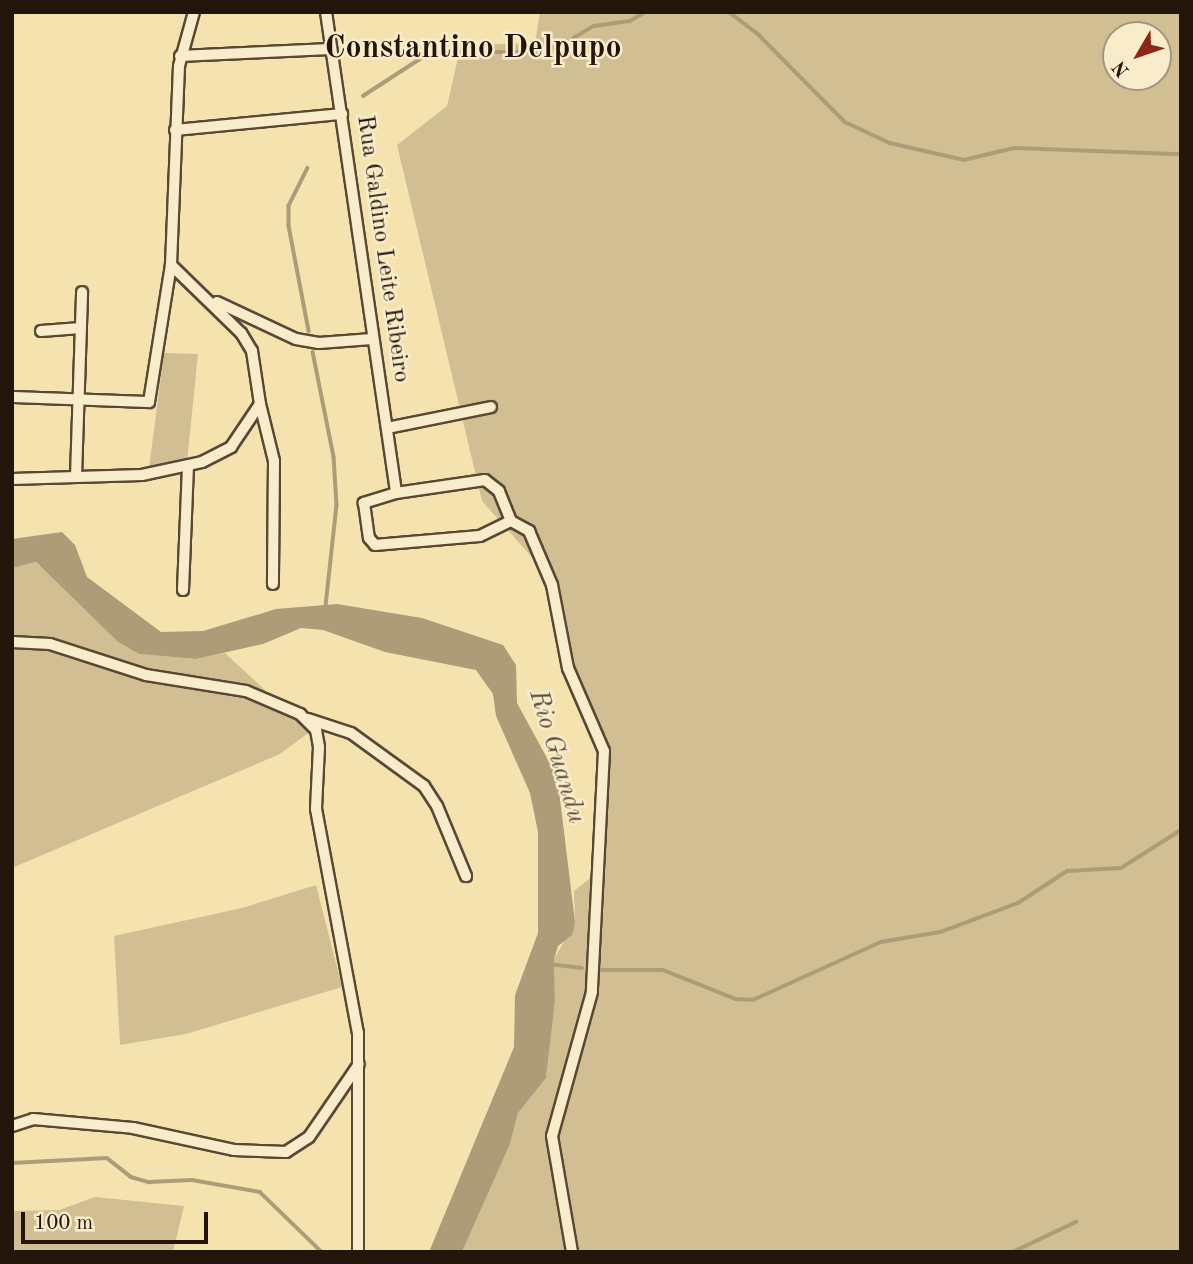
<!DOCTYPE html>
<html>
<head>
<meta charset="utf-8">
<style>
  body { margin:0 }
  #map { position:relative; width:1193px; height:1264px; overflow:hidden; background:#f4e2af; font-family:"Old Standard TT",serif }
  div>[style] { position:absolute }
  .green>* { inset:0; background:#d1bf93 }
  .water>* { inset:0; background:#ad9c77 }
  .stream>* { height:3.5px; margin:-1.75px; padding:0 1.75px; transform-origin:1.75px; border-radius:1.75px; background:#ad9c77 }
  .roads { filter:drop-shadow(2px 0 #584834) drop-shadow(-2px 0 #584834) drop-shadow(0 2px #584834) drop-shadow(0 -2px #584834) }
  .street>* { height:10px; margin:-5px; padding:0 5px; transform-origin:5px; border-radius:5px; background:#f8eccb }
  span { translate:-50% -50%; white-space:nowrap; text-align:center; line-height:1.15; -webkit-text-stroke:5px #f8eccb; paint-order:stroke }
  .street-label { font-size:24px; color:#24150b }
  .water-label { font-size:26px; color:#5b4b36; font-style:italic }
  .district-label { font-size:32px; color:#24150b; font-weight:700 }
  .frame { position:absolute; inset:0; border:14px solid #24150b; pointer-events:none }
  .north { position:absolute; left:1102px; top:21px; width:70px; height:70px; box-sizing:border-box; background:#f8eccb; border:2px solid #a3967e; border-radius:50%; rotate:231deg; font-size:19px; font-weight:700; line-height:28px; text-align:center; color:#24150b }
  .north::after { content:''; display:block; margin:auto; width:24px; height:32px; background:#8f2418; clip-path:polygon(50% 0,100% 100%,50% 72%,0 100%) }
  .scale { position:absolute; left:21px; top:1212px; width:187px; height:32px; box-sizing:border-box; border:4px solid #24150b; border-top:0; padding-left:9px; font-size:21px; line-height:24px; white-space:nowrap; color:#24150b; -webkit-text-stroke:5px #f8eccb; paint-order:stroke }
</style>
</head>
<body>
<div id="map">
  <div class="green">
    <div style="clip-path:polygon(evenodd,540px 12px,1181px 12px,1181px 1252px,462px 1252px,510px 1144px,518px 1113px,546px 1078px,555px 1001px,554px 959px,575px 922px,574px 891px,599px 871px,604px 749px,595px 716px,574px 679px,554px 601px,538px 564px,482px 501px,397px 145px,447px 106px,461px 45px,535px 43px,540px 12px,1116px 35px,1158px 35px,1158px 77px,1116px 77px,1116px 35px)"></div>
    <div style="clip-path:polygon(164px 353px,198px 354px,187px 462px,149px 468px)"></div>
    <div style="clip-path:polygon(36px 562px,118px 642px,139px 654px,196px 659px,225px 653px,268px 693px,324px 721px,280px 754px,12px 868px,12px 568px)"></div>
    <div style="clip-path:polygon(316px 885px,342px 987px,186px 1034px,120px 1045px,114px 936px,242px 908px)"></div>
    <div style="clip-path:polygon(95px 1197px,184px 1206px,173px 1252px,12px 1252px,12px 1211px,59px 1210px)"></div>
  </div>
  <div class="water">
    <div style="clip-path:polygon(62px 532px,75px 545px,87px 577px,161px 632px,203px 631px,276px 609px,337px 604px,422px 618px,503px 645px,516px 665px,517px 703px,553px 769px,559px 791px,575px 922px,572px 935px,558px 946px,554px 959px,555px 1001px,546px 1078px,518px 1113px,510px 1144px,462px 1252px,429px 1252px,514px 1047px,515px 995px,538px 933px,538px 832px,530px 793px,496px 716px,493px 694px,476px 670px,385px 652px,323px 630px,301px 628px,263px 644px,196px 659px,139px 654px,118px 642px,36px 562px,12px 568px,12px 539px)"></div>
  </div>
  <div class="stream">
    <div style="left:729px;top:12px;width:38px;rotate:37deg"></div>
    <div style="left:759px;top:35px;width:122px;rotate:45.3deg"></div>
    <div style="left:845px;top:122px;width:50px;rotate:25deg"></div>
    <div style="left:890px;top:143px;width:76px;rotate:12.9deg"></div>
    <div style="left:964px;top:160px;width:51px;rotate:-13.5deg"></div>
    <div style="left:1014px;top:148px;width:167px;rotate:2.1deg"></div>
    <div style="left:363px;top:96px;width:72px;rotate:-33deg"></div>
    <div style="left:423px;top:57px;width:25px;rotate:-12deg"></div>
    <div style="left:447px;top:52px;width:90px"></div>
    <div style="left:537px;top:52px;width:26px;rotate:-16deg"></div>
    <div style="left:562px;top:45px;width:37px;rotate:-31deg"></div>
    <div style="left:594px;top:26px;width:36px;rotate:-8deg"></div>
    <div style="left:630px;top:21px;width:17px;rotate:-31deg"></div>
    <div style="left:308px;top:168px;width:42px;rotate:116.6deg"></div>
    <div style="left:289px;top:206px;width:20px;rotate:90deg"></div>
    <div style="left:289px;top:226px;width:107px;rotate:79.2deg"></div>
    <div style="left:313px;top:352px;width:107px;rotate:78.7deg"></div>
    <div style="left:334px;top:457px;width:48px;rotate:86.4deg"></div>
    <div style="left:337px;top:505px;width:102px;rotate:96.2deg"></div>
    <div style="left:549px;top:964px;width:33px;rotate:7deg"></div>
    <div style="left:601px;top:970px;width:62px"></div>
    <div style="left:663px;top:970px;width:79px;rotate:21.7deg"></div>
    <div style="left:736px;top:999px;width:17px;rotate:3deg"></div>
    <div style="left:753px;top:1000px;width:141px;rotate:-24.4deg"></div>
    <div style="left:881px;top:942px;width:61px;rotate:-9.5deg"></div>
    <div style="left:941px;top:932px;width:82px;rotate:-20.6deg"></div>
    <div style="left:1018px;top:903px;width:59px;rotate:-33.1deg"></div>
    <div style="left:1067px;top:871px;width:54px;rotate:-3.2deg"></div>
    <div style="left:1121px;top:868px;width:71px;rotate:-32.3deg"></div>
    <div style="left:12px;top:1163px;width:95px;rotate:-3deg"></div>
    <div style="left:107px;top:1158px;width:31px;rotate:38deg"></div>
    <div style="left:131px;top:1177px;width:19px;rotate:16deg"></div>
    <div style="left:149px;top:1182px;width:43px;rotate:-2.7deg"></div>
    <div style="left:192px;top:1180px;width:69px;rotate:10deg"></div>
    <div style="left:260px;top:1192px;width:86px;rotate:44.1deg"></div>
    <div style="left:1013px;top:1252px;width:70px;rotate:-25.5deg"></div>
  </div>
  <div class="roads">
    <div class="street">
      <div style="left:326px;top:12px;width:486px;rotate:81.7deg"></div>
      <div style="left:180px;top:56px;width:150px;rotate:-2.7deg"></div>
      <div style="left:175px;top:130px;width:168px;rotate:-5.5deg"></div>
      <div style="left:217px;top:302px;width:87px;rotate:25.1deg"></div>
      <div style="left:296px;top:339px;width:23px;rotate:10deg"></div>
      <div style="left:319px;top:343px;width:53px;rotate:-4.3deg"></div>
      <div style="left:41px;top:331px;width:40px;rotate:-4.3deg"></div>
      <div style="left:12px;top:397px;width:137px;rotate:2.1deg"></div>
      <div style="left:149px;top:402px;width:139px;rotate:-80.9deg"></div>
      <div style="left:260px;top:404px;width:59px;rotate:76.2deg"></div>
      <div style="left:274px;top:461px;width:123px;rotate:90.5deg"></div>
      <div style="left:387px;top:428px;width:106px;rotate:-11.4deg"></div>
      <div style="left:76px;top:476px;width:184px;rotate:-88.1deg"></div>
      <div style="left:12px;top:479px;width:130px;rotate:-1.8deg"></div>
      <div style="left:142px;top:475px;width:61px;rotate:-12.2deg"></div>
      <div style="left:202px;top:462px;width:33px;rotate:-27deg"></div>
      <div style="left:231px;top:447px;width:52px;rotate:-56deg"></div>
      <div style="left:260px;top:404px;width:54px;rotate:-98.6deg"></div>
      <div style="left:252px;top:351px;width:21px;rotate:-121deg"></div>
      <div style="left:241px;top:333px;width:98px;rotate:-135.8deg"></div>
      <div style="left:171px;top:265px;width:199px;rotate:-87.7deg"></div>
      <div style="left:179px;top:66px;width:56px;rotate:-74.5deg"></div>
      <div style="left:511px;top:521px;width:32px;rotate:-112deg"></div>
      <div style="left:499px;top:491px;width:18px;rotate:-142deg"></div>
      <div style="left:485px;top:480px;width:90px;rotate:171.7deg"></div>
      <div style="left:396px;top:493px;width:34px;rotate:163deg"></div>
      <div style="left:364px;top:503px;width:35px;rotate:82deg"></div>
      <div style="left:369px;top:538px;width:9px;rotate:49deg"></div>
      <div style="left:375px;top:545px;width:105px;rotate:-4.9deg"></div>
      <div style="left:480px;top:536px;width:34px;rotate:-26deg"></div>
      <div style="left:511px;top:521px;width:21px;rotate:29deg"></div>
      <div style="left:529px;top:531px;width:59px;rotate:66.9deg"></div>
      <div style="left:552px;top:585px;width:85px;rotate:79.1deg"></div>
      <div style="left:568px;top:668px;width:90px;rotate:66.6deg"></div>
      <div style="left:604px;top:751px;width:241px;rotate:92.9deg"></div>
      <div style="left:592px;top:992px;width:149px;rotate:105.5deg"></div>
      <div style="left:552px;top:1136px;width:118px;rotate:80.2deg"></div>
      <div style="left:183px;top:590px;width:123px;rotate:-87.7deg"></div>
      <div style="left:12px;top:642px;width:38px;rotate:3deg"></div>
      <div style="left:50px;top:644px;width:101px;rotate:17.9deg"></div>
      <div style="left:146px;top:675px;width:101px;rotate:9.1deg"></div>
      <div style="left:246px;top:691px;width:59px;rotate:23.1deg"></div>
      <div style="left:300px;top:714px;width:23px;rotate:45deg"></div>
      <div style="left:316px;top:730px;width:17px;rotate:80deg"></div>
      <div style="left:319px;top:747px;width:62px;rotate:92.8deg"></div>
      <div style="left:316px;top:809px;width:228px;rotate:79.4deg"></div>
      <div style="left:358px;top:1033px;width:219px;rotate:90deg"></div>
      <div style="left:308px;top:719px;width:45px;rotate:18deg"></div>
      <div style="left:351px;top:733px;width:90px;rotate:36deg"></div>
      <div style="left:424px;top:786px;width:24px;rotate:57deg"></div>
      <div style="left:437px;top:806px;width:76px;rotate:67.5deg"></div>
      <div style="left:12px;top:1126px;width:22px;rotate:-18deg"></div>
      <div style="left:33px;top:1119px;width:100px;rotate:5.1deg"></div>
      <div style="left:133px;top:1128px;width:103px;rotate:12.3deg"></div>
      <div style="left:234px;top:1150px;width:52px;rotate:2.2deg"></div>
      <div style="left:286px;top:1152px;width:27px;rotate:-33deg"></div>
      <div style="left:309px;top:1137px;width:88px;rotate:-55.6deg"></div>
    </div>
  </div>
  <div class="street-label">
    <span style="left:382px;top:249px;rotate:82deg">Rua Galdino Leite Ribeiro</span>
  </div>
  <div class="water-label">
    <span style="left:556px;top:757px;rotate:73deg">Rio Guandu</span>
  </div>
  <div class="district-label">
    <span style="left:473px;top:49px">Constantino Delpupo</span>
  </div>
  <div class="frame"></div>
  <div class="north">N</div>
  <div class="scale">100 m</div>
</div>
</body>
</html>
